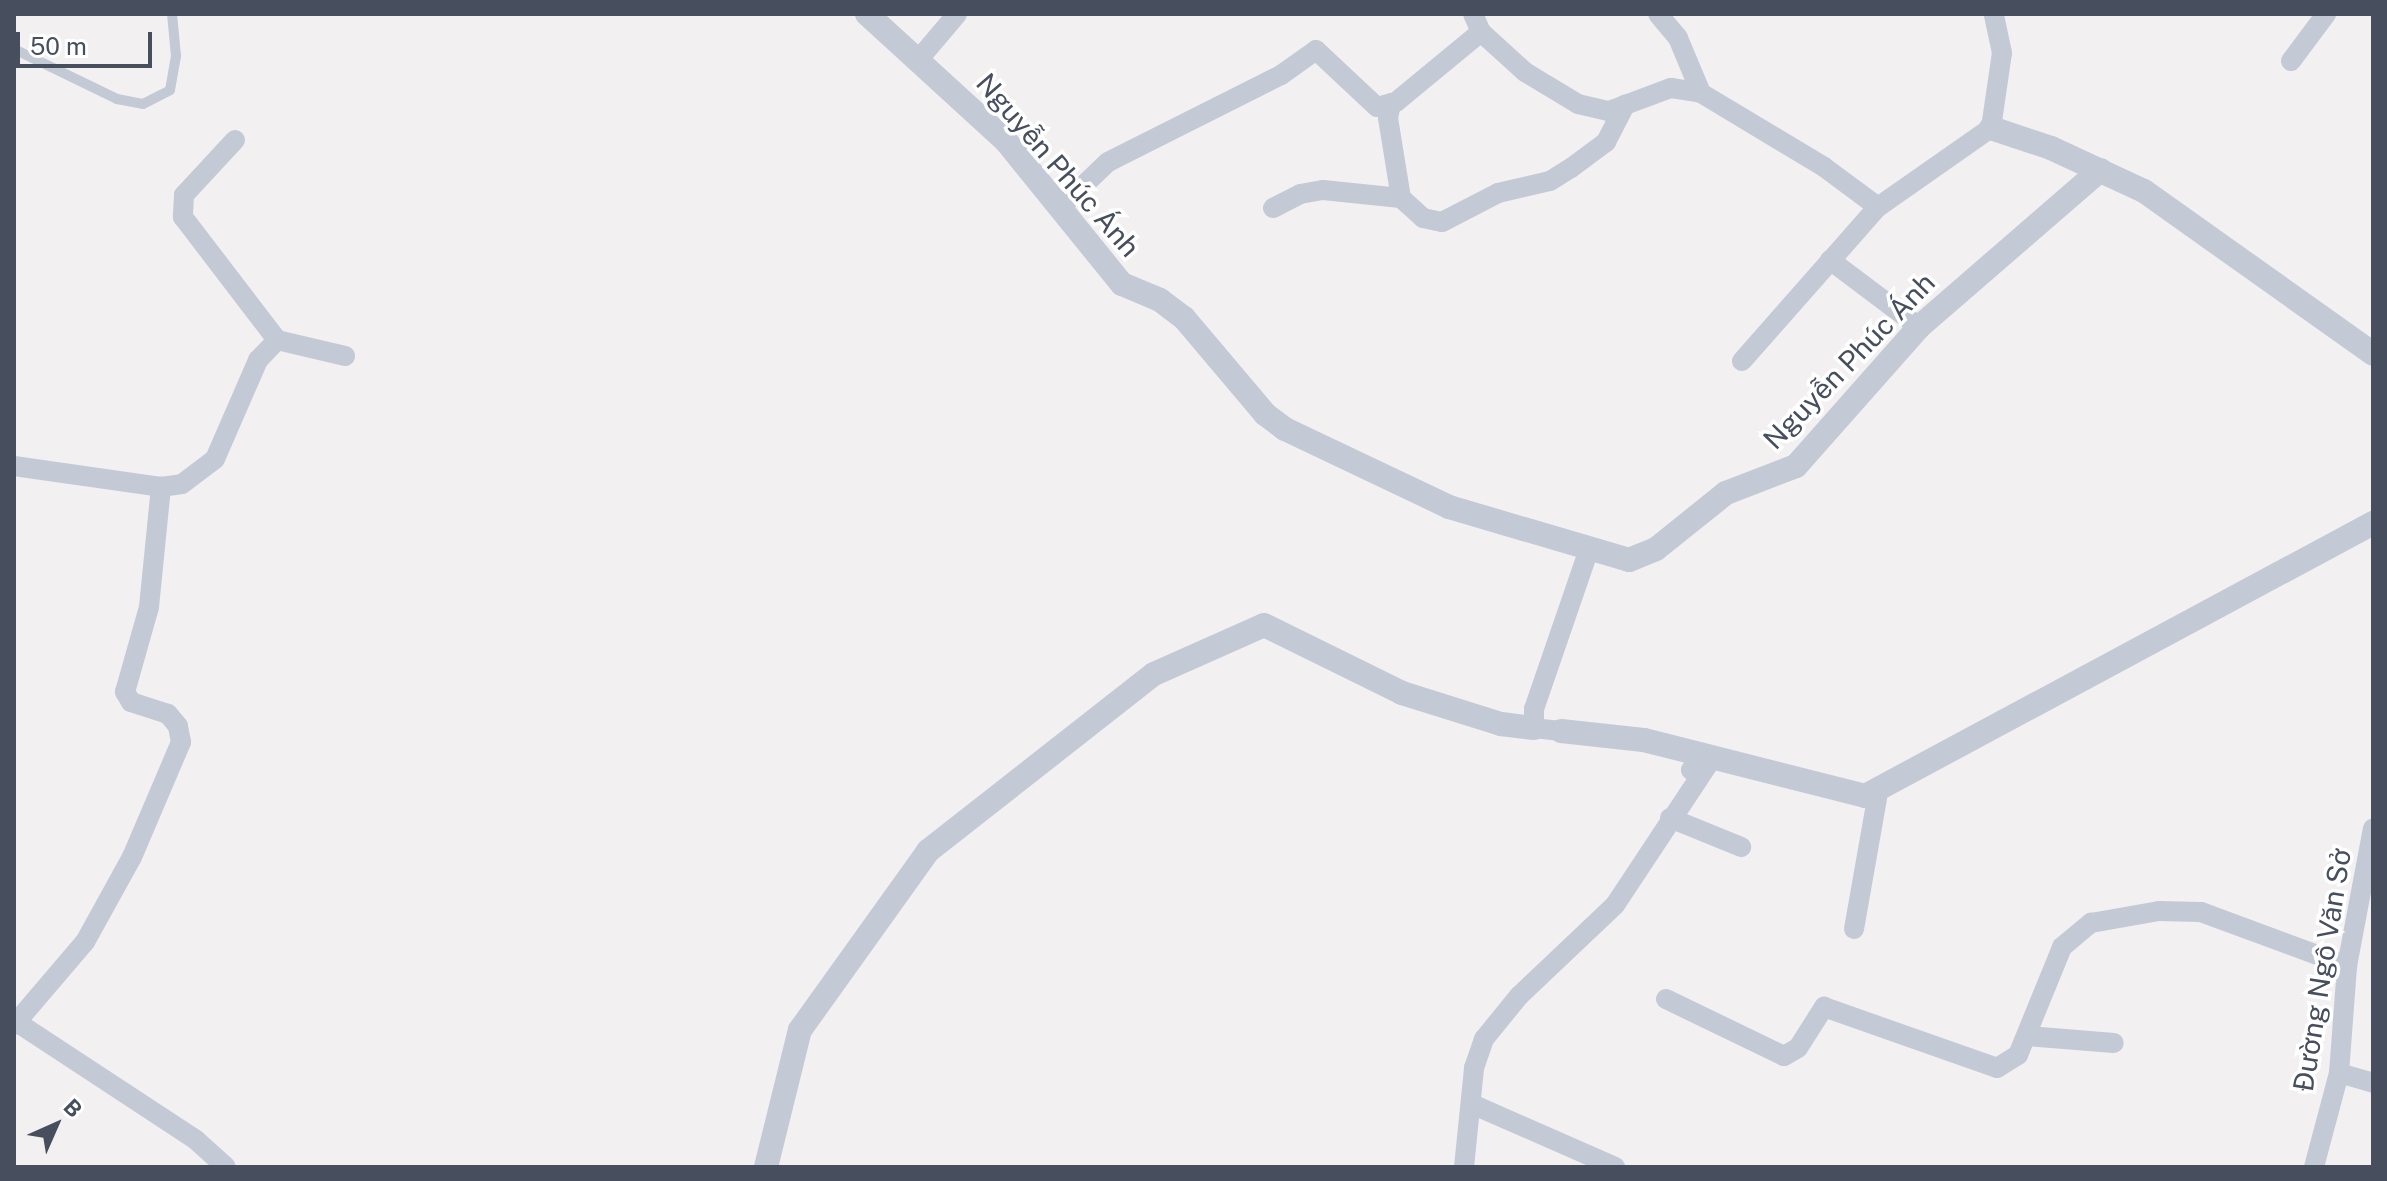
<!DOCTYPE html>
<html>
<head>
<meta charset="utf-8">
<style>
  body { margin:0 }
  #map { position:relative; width:2387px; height:1181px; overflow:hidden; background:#f2f0f0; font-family:"Public Sans",sans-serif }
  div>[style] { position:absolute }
  .service>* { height:10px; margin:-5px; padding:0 5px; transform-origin:5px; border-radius:5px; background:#c3c9d5 }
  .minor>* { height:20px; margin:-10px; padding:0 10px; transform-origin:10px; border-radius:10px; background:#c3c9d5 }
  .tertiary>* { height:24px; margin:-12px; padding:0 12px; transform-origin:12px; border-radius:12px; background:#c3c9d5 }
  span { translate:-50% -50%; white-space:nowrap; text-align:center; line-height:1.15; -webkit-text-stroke:7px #fff; paint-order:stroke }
  .street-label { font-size:28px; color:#474f5e }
  .frame { position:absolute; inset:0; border:16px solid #474f5e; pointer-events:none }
  .north { position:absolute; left:16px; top:1085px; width:80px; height:80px; -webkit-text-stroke:6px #fff; paint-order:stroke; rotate:45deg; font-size:22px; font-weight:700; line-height:32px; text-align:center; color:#474f5e }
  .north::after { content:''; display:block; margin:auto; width:28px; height:36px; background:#474f5e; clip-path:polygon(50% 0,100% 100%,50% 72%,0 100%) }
  .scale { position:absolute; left:16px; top:32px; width:136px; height:36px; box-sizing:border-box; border:4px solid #474f5e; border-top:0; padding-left:10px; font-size:24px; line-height:28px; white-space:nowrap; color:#474f5e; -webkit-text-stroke:6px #fff; paint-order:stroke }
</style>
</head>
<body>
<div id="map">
  <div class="service">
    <div style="left:14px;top:49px;width:114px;rotate:25.9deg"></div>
    <div style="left:117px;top:99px;width:26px;rotate:11deg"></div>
    <div style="left:143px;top:104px;width:30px;rotate:-27deg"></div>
    <div style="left:170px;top:90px;width:35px;rotate:-80deg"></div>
    <div style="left:176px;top:56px;width:42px;rotate:-95.4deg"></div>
  </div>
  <div class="minor">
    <div style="left:1473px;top:14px;width:20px;rotate:66deg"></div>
    <div style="left:1481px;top:32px;width:59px;rotate:42.3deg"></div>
    <div style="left:1525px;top:72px;width:62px;rotate:31.1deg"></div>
    <div style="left:1578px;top:104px;width:32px;rotate:13deg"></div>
    <div style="left:1609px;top:111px;width:66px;rotate:-20.4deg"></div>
    <div style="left:1671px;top:88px;width:30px;rotate:9deg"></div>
    <div style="left:1701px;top:93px;width:144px;rotate:31deg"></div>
    <div style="left:1824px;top:167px;width:67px;rotate:36.5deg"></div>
    <div style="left:1658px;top:14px;width:31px;rotate:50deg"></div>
    <div style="left:1678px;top:38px;width:60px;rotate:67.3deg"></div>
    <div style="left:919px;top:59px;width:59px;rotate:-49.8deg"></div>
    <div style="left:2291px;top:61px;width:59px;rotate:-53.3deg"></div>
    <div style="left:1391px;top:103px;width:15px;rotate:101deg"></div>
    <div style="left:1388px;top:118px;width:81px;rotate:80.8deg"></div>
    <div style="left:235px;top:140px;width:75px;rotate:132.8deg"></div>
    <div style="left:184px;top:195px;width:22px;rotate:93deg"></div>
    <div style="left:183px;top:217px;width:155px;rotate:52.6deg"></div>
    <div style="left:1060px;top:208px;width:66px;rotate:-43.8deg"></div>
    <div style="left:1108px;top:162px;width:194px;rotate:-26.7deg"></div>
    <div style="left:1281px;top:75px;width:43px;rotate:-35.5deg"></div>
    <div style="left:1316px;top:50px;width:83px;rotate:43.1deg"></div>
    <div style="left:1377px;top:107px;width:20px;rotate:-15deg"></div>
    <div style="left:1396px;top:102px;width:110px;rotate:-39.5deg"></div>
    <div style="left:1273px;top:208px;width:30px;rotate:-27deg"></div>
    <div style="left:1300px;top:194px;width:23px;rotate:-10deg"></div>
    <div style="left:1323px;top:190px;width:78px;rotate:5.9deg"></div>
    <div style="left:1401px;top:198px;width:30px;rotate:42deg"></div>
    <div style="left:1423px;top:218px;width:19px;rotate:12deg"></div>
    <div style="left:1442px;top:222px;width:63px;rotate:-27.4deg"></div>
    <div style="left:1498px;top:193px;width:53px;rotate:-13deg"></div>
    <div style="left:1550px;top:181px;width:25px;rotate:-32deg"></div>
    <div style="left:1571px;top:168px;width:44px;rotate:-36.6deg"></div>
    <div style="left:1606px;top:142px;width:42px;rotate:-62.8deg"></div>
    <div style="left:1830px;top:260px;width:111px;rotate:37deg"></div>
    <div style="left:1742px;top:361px;width:205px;rotate:-48.6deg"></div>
    <div style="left:1878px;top:207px;width:138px;rotate:-35deg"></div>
    <div style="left:1991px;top:128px;width:76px;rotate:-81.7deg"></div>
    <div style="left:2002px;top:53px;width:40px;rotate:-102deg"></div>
    <div style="left:14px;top:466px;width:148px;rotate:8.1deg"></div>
    <div style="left:161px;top:487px;width:21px;rotate:-8deg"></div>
    <div style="left:182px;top:484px;width:41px;rotate:-37.1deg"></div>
    <div style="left:215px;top:459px;width:108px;rotate:-66.5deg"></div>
    <div style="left:258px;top:360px;width:28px;rotate:-46deg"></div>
    <div style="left:277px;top:340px;width:70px;rotate:13.2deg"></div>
    <div style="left:1561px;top:731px;width:27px;rotate:-174deg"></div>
    <div style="left:1534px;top:728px;width:19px;rotate:-90deg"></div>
    <div style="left:1534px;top:709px;width:166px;rotate:-71deg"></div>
    <div style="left:1670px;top:818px;width:77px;rotate:22.2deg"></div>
    <div style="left:1854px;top:929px;width:138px;rotate:-80deg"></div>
    <div style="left:1666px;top:999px;width:131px;rotate:25.8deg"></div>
    <div style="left:1784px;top:1056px;width:16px;rotate:-30deg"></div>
    <div style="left:1798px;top:1048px;width:49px;rotate:-57.6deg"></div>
    <div style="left:1824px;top:1007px;width:183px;rotate:19.4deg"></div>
    <div style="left:1997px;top:1068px;width:25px;rotate:-32deg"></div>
    <div style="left:2018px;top:1055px;width:117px;rotate:-67.8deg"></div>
    <div style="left:2062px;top:947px;width:38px;rotate:-40deg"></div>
    <div style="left:2091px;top:923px;width:69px;rotate:-10deg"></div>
    <div style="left:2159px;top:911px;width:42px;rotate:1.4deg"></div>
    <div style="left:2201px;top:912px;width:156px;rotate:20.3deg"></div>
    <div style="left:18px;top:1023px;width:213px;rotate:33.3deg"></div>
    <div style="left:196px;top:1140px;width:40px;rotate:42deg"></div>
    <div style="left:14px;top:1025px;width:109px;rotate:-49.5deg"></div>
    <div style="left:85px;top:942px;width:97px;rotate:-61.1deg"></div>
    <div style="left:132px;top:857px;width:125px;rotate:-66.9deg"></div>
    <div style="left:181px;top:742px;width:16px;rotate:-101deg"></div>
    <div style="left:178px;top:726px;width:16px;rotate:-130deg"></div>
    <div style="left:168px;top:714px;width:39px;rotate:-162deg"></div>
    <div style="left:131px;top:702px;width:12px;rotate:-121deg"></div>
    <div style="left:125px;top:692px;width:88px;rotate:-74.2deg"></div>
    <div style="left:149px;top:607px;width:121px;rotate:-84.3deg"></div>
    <div style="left:2027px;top:1036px;width:87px;rotate:4.6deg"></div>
    <div style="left:2339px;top:1073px;width:35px;rotate:16deg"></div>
    <div style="left:1474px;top:1105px;width:154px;rotate:23.7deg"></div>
    <div style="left:1464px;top:1167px;width:100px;rotate:-84.2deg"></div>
    <div style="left:1474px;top:1068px;width:31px;rotate:-71deg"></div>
    <div style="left:1484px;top:1039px;width:55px;rotate:-50.9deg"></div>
    <div style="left:1519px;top:996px;width:132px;rotate:-43.5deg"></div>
    <div style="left:1615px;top:905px;width:174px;rotate:-56.5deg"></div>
    <div style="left:1711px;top:760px;width:22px;rotate:153deg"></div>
    <div style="left:1691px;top:770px;width:5px;rotate:-53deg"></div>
    <div style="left:1694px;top:766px;width:18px;rotate:-19deg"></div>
    <div style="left:2314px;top:1167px;width:97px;rotate:-75.1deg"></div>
    <div style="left:2339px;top:1073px;width:107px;rotate:-85.7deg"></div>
    <div style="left:2347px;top:966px;width:140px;rotate:-79.3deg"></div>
  </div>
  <div class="tertiary">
    <div style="left:867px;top:14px;width:188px;rotate:42.4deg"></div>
    <div style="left:1006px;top:141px;width:184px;rotate:51deg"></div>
    <div style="left:1122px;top:284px;width:41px;rotate:22.8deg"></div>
    <div style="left:1160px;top:300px;width:30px;rotate:37deg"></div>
    <div style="left:1184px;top:318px;width:126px;rotate:49.8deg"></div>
    <div style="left:1265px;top:414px;width:25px;rotate:37deg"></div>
    <div style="left:1285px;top:429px;width:182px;rotate:25.4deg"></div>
    <div style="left:1449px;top:507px;width:188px;rotate:16.4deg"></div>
    <div style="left:1629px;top:560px;width:29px;rotate:-22deg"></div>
    <div style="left:1656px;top:549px;width:90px;rotate:-38.7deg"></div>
    <div style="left:1726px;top:493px;width:75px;rotate:-21.1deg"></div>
    <div style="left:1796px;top:466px;width:186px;rotate:-48.5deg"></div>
    <div style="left:1919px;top:327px;width:240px;rotate:-40.9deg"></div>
    <div style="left:1991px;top:128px;width:63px;rotate:18.4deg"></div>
    <div style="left:2051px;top:148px;width:102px;rotate:24.8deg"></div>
    <div style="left:2144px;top:191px;width:281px;rotate:35.4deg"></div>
    <div style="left:1561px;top:731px;width:83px;rotate:6.2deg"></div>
    <div style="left:1644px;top:740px;width:228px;rotate:14.2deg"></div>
    <div style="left:1865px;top:796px;width:577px;rotate:-28.25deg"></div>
    <div style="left:766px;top:1167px;width:141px;rotate:-76.1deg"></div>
    <div style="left:800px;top:1030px;width:220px;rotate:-54.4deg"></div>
    <div style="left:928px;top:851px;width:287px;rotate:-38.1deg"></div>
    <div style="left:1154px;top:674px;width:120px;rotate:-24deg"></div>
    <div style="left:1264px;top:625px;width:154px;rotate:26.2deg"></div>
    <div style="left:1402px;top:693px;width:104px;rotate:17.4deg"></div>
    <div style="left:1501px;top:724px;width:33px;rotate:7deg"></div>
  </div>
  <div class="street-label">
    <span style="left:1058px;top:165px;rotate:49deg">Nguyễn Phúc Ánh</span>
    <span style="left:1849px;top:361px;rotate:-46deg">Nguyễn Phúc Ánh</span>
    <span style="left:2322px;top:970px;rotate:-81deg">Đường Ngô Văn Sở</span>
  </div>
  <div class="frame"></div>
  <div class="north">B</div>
  <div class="scale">50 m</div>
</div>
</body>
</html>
